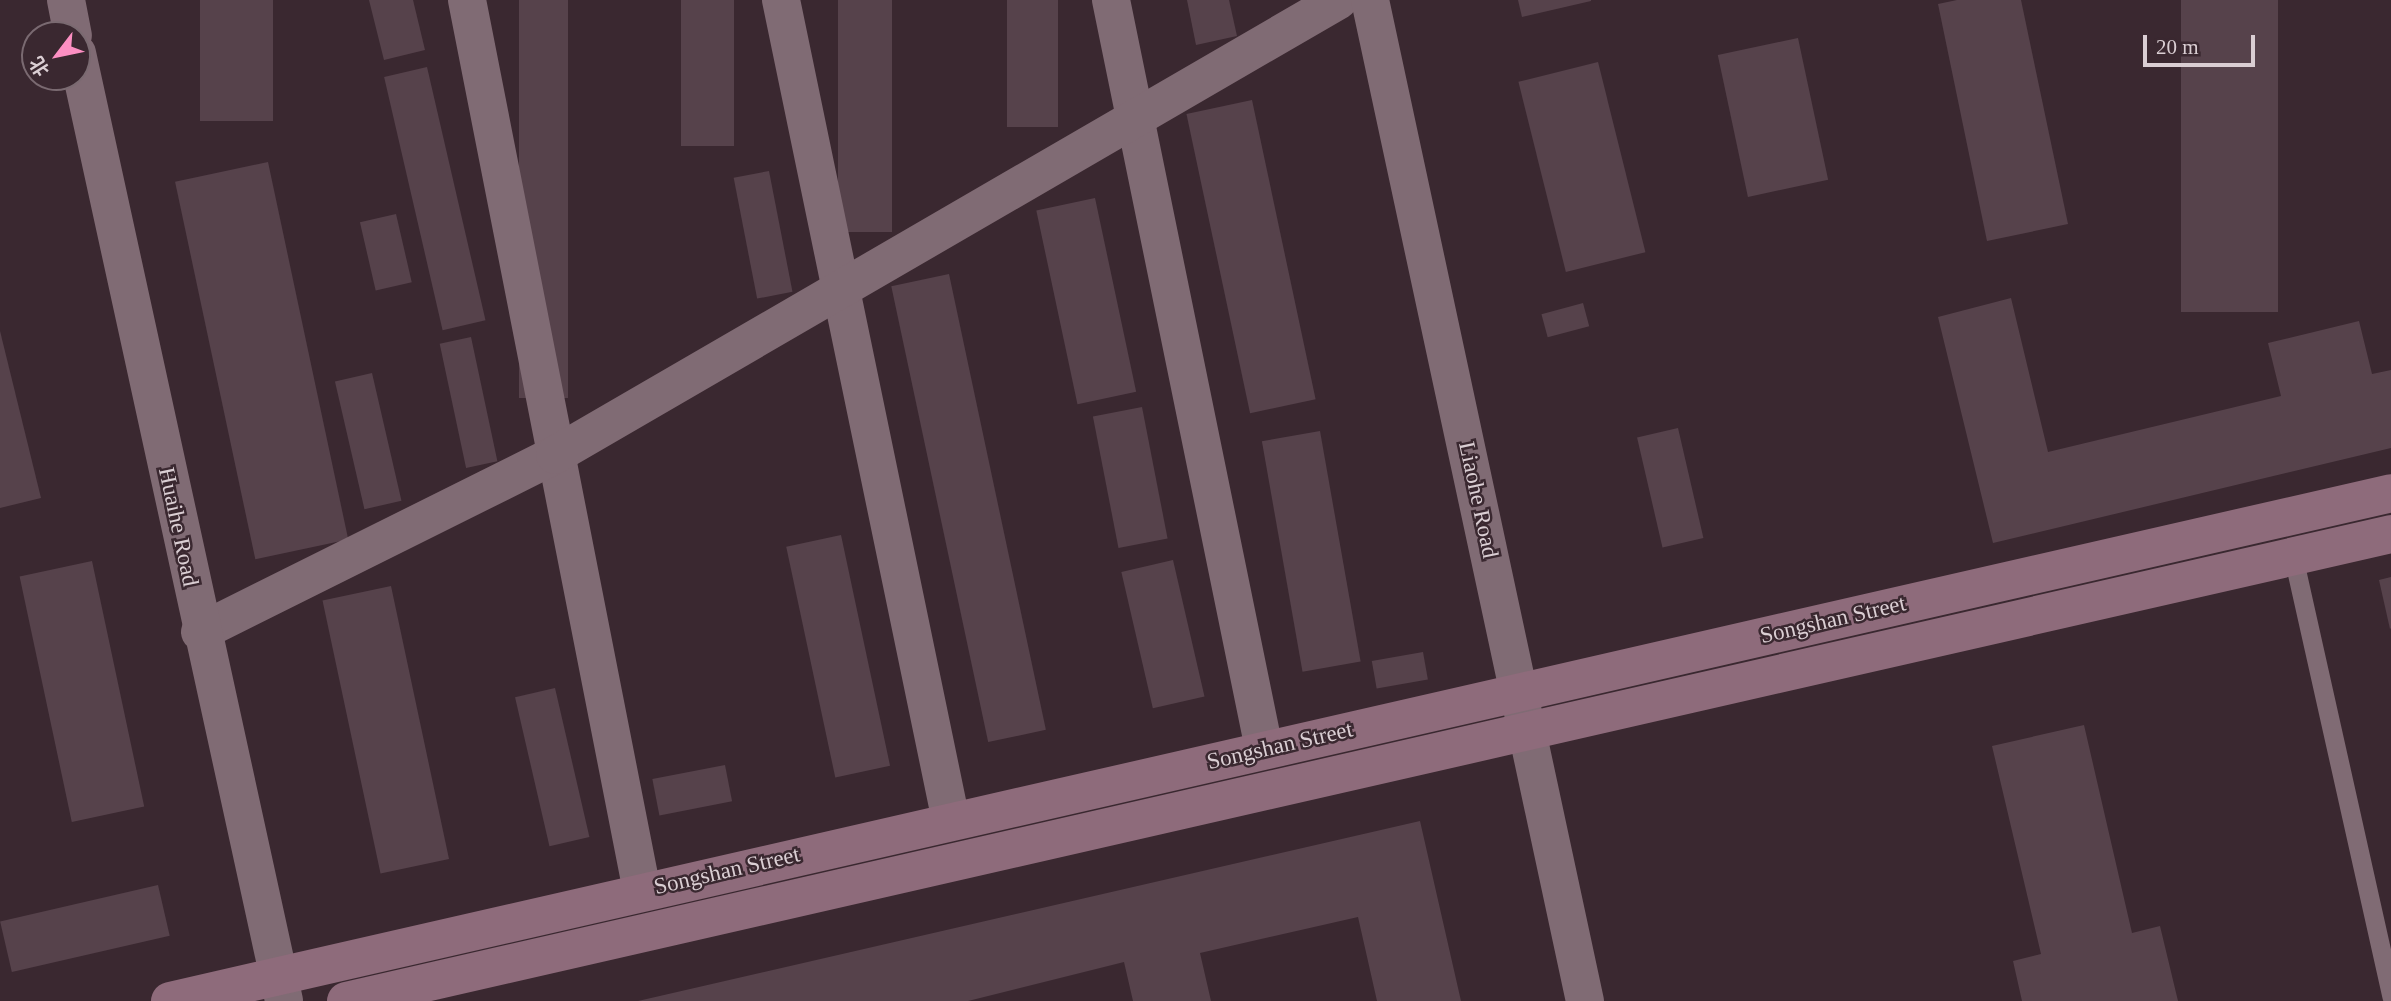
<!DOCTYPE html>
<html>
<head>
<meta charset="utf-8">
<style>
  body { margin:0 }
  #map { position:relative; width:2391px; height:1001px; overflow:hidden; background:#3a2830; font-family:"Times New Roman","Noto Sans SC",serif }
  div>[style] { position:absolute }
  .building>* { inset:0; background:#56424b; transform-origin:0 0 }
  .service>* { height:19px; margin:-9.5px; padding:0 9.5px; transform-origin:9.5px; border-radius:9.5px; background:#806b74 }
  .minor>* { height:38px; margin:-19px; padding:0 19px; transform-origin:19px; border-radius:19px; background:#806b74 }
  .tertiary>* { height:38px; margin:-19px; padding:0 19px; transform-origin:19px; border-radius:19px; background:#806b74 }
  .secondary>* { height:38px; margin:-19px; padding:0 19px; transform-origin:19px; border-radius:19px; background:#8e6b7b }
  span { translate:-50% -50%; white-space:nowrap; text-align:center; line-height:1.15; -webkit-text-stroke:5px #3a2830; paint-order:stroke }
  .street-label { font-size:23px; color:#daced3 }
  .north { position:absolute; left:21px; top:21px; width:70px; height:70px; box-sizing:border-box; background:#3a2830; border:2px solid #7a6a71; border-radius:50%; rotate:238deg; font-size:19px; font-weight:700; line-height:28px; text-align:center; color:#daced3 }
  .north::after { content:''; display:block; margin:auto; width:24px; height:32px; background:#fc8fc2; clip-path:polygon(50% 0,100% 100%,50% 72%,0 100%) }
  .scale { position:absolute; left:2143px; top:35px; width:112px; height:32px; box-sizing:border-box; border:4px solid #daced3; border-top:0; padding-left:9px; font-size:21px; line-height:24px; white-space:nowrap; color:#daced3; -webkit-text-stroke:5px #3a2830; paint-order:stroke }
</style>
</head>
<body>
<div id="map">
  <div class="building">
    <div style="left:200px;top:0;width:73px;height:121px"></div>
    <div style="clip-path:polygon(369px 0,413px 0,425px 50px,384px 60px)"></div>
    <div style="left:519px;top:0;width:49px;height:398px"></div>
    <div style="left:681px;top:0;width:53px;height:146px"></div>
    <div style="left:838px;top:0;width:54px;height:232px"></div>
    <div style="left:1007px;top:0;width:51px;height:127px"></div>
    <div style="clip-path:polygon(1187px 0,1229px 0,1237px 36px,1196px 45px)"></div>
    <div style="clip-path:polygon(1518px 0,1591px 0,1591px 1px,1522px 17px)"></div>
    <div style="clip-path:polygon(1957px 0,2021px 0,2068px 224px,1987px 241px,1938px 4px)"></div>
    <div style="left:2181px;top:0;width:97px;height:312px"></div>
    <div style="left:1798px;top:38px;width:145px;height:82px;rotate:78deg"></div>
    <div style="left:1598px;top:62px;width:196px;height:82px;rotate:76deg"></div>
    <div style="left:427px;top:67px;width:260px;height:44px;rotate:77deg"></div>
    <div style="left:1252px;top:100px;width:306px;height:67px;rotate:78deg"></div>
    <div style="left:268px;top:162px;width:386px;height:95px;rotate:78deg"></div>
    <div style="left:769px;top:171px;width:123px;height:36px;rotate:79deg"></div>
    <div style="left:1095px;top:198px;width:198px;height:60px;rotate:78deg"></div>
    <div style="left:396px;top:214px;width:70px;height:37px;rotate:77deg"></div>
    <div style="left:949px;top:274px;width:466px;height:59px;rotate:78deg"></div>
    <div style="clip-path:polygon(2011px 298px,2048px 452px,2281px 396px,2268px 343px,2359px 321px,2372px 374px,2391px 370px,2391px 448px,1993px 543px,1938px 317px)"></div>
    <div style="left:1583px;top:303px;width:24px;height:43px;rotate:75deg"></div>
    <div style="clip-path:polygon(0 331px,41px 498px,0 508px)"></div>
    <div style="left:471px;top:337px;width:127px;height:32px;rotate:78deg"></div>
    <div style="left:372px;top:373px;width:131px;height:38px;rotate:77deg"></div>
    <div style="left:1142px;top:407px;width:134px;height:50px;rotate:79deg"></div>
    <div style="left:1678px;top:428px;width:113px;height:42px;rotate:77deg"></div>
    <div style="left:1320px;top:431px;width:234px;height:59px;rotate:80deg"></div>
    <div style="left:841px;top:535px;width:236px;height:56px;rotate:78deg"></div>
    <div style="left:1173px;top:560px;width:140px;height:53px;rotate:77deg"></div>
    <div style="left:92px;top:561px;width:251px;height:74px;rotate:78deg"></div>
    <div style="clip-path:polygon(2391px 577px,2391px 628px,2390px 629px,2379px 580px)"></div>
    <div style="left:391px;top:586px;width:279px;height:70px;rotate:78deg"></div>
    <div style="left:1423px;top:652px;width:28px;height:52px;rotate:80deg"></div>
    <div style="left:555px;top:688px;width:153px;height:41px;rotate:77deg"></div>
    <div style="clip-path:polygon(2084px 725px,2132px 933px,2160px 926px,2178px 1001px,2022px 1001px,2013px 961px,2041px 954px,1992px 746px)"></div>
    <div style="left:725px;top:765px;width:37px;height:74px;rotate:79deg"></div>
    <div style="clip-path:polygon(1420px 821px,1461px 1001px,1377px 1001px,1358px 917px,1200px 953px,1211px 1001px,1133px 1001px,1124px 962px,968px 1001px,638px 1001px)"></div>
    <div style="left:158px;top:885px;width:52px;height:162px;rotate:77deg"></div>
  </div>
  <div class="service">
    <div style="left:2293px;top:556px;width:451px;rotate:77.4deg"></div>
  </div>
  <div class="minor">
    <div style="left:467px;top:0;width:908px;rotate:78.89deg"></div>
    <div style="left:781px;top:0;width:838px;rotate:78.3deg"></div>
    <div style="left:1111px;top:0;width:764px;rotate:78.45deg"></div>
    <div style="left:200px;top:632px;width:397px;rotate:-26.5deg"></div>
    <div style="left:555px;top:455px;width:906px;rotate:-30.13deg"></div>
  </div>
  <div class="tertiary">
    <div style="left:66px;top:0;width:36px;rotate:79deg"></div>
    <div style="left:1370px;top:0;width:1024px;rotate:77.88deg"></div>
    <div style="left:77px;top:53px;width:970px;rotate:77.68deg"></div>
  </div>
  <div class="secondary">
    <div style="left:170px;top:1001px;width:2278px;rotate:-12.88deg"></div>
    <div style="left:346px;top:1001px;width:2098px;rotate:-12.86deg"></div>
  </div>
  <div class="street-label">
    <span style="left:1478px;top:500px;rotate:78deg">Liaohe Road</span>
    <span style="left:178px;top:527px;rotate:78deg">Huaihe Road</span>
    <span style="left:1833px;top:620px;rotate:-13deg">Songshan Street</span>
    <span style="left:1280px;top:746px;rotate:-13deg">Songshan Street</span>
    <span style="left:727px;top:871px;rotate:-13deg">Songshan Street</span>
  </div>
  <div class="north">北</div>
  <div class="scale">20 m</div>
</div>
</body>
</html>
